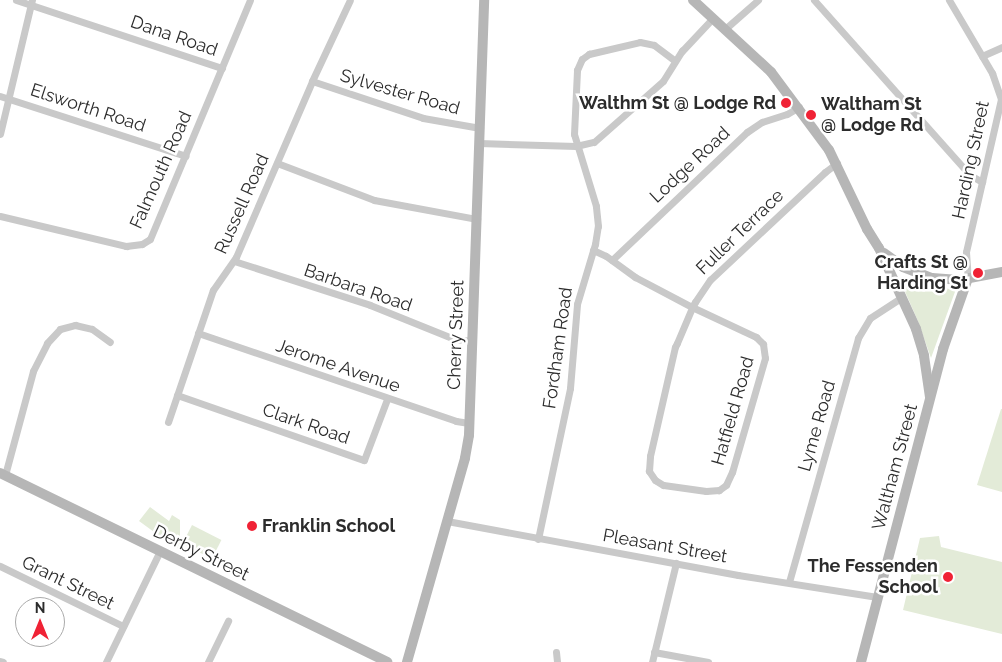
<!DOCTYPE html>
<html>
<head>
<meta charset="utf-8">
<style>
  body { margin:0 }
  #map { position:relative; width:1002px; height:662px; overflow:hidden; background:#fff; font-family:Raleway,sans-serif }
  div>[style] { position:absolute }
  .green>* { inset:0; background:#e3ebd8; transform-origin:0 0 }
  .street>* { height:7px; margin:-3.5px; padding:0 3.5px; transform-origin:3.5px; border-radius:3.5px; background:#c9c9c9 }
  .secondary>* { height:10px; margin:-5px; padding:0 5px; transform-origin:5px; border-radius:5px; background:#b6b6b6 }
  .dots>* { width:14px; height:14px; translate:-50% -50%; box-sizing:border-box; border:2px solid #fff; border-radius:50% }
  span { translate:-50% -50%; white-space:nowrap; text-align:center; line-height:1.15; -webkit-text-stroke:5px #fff; paint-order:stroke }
  .street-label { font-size:18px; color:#2c2c2c }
  .poi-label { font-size:18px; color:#2c2c2c; font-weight:700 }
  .right { translate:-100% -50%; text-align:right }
  .left { translate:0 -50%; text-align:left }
  .north { position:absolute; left:15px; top:597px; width:50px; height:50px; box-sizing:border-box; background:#fff; border:1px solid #ababab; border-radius:50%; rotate:0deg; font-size:14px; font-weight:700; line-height:20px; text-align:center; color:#2c2c2c }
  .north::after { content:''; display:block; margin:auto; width:18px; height:22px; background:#f02235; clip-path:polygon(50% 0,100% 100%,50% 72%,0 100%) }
</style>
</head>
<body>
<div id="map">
  <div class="green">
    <div style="clip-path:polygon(899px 278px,927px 287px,956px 289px,931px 358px,918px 321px)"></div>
    <div style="clip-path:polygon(1001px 409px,1002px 409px,1002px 492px,977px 485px)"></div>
    <div style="clip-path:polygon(150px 507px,169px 521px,172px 515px,180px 520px,180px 551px,139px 521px)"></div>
    <div style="left:192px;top:525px;width:33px;height:21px;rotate:27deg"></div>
    <div style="clip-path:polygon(939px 536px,941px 547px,1002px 562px,1002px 634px,903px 610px,920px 538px)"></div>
  </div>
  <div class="street">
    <div style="left:16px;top:0;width:217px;rotate:18.3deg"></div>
    <div style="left:814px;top:0;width:234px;rotate:48.3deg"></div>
    <div style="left:970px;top:175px;width:14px;rotate:30deg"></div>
    <div style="left:949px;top:0;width:85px;rotate:59.5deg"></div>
    <div style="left:992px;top:73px;width:28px;rotate:71deg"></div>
    <div style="left:1001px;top:99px;width:157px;rotate:102.9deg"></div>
    <div style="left:966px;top:252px;width:26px;rotate:86deg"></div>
    <div style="left:725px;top:29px;width:44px;rotate:-41.3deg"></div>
    <div style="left:982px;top:56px;width:22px;rotate:-24deg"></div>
    <div style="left:312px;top:81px;width:117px;rotate:18.4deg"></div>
    <div style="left:423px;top:118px;width:58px;rotate:10deg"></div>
    <div style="left:0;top:96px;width:195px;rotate:17.9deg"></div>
    <div style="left:0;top:134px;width:138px;rotate:-76.6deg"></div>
    <div style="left:479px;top:143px;width:97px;rotate:1.8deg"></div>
    <div style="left:576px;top:146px;width:18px;rotate:-13deg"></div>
    <div style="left:594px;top:142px;width:92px;rotate:-41.5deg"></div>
    <div style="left:663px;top:81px;width:36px;rotate:-58deg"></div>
    <div style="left:682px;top:51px;width:44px;rotate:-46.8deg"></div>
    <div style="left:277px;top:163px;width:104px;rotate:20.9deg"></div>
    <div style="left:374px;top:200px;width:105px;rotate:10.5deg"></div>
    <div style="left:0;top:216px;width:130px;rotate:13.4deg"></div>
    <div style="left:126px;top:246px;width:16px;rotate:-7deg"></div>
    <div style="left:142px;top:244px;width:9px;rotate:-32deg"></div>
    <div style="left:150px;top:239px;width:259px;rotate:-67.3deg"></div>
    <div style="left:593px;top:250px;width:14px;rotate:25deg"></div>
    <div style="left:606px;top:256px;width:36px;rotate:36deg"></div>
    <div style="left:635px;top:277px;width:64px;rotate:27.8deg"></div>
    <div style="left:692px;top:307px;width:71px;rotate:25.1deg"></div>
    <div style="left:756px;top:337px;width:10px;rotate:45deg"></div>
    <div style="left:763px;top:344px;width:14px;rotate:82deg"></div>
    <div style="left:765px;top:358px;width:119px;rotate:106.1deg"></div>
    <div style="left:732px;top:472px;width:14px;rotate:115deg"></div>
    <div style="left:726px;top:485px;width:9px;rotate:144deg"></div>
    <div style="left:719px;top:490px;width:13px;rotate:176deg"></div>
    <div style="left:706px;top:491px;width:43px;rotate:-172.1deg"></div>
    <div style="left:663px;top:485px;width:9px;rotate:-148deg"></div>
    <div style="left:655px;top:480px;width:11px;rotate:-124deg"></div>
    <div style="left:649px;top:471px;width:15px;rotate:-86deg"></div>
    <div style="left:650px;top:456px;width:112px;rotate:-77.1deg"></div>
    <div style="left:675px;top:347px;width:4px;rotate:-63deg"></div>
    <div style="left:677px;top:343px;width:39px;rotate:-67deg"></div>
    <div style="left:692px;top:307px;width:6px;rotate:-59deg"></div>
    <div style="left:695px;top:302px;width:27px;rotate:-56deg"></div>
    <div style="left:710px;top:280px;width:158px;rotate:-43.2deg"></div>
    <div style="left:825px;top:172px;width:15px;rotate:-37deg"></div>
    <div style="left:612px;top:260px;width:186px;rotate:-43.5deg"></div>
    <div style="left:747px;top:132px;width:18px;rotate:-34deg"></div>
    <div style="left:762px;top:122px;width:26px;rotate:-18deg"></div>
    <div style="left:787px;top:114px;width:14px;rotate:-30deg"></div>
    <div style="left:234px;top:261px;width:143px;rotate:17.9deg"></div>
    <div style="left:370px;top:305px;width:91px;rotate:22deg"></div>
    <div style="left:454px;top:339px;width:18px;rotate:6deg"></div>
    <div style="left:198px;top:333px;width:273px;rotate:18.8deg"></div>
    <div style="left:456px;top:421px;width:13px;rotate:9deg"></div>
    <div style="left:177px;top:395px;width:198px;rotate:19.2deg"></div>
    <div style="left:364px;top:460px;width:65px;rotate:-69.3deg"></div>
    <div style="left:168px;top:422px;width:139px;rotate:-71.2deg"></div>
    <div style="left:213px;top:290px;width:40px;rotate:-55.1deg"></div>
    <div style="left:236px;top:257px;width:192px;rotate:-66.6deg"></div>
    <div style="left:312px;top:81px;width:89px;rotate:-64.9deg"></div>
    <div style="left:5px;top:475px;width:108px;rotate:-74.9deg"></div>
    <div style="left:33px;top:371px;width:31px;rotate:-63deg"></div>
    <div style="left:47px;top:343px;width:19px;rotate:-47deg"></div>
    <div style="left:60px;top:329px;width:16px;rotate:-15deg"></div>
    <div style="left:75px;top:325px;width:17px;rotate:13deg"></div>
    <div style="left:92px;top:329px;width:22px;rotate:36deg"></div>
    <div style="left:447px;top:521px;width:296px;rotate:10.5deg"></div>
    <div style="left:738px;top:575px;width:141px;rotate:9deg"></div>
    <div style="left:538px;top:539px;width:154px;rotate:-78deg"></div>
    <div style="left:570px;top:388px;width:84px;rotate:-85.2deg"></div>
    <div style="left:577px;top:304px;width:63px;rotate:-73.3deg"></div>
    <div style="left:595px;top:244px;width:18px;rotate:-81deg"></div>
    <div style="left:598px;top:226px;width:20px;rotate:-96deg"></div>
    <div style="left:596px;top:206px;width:75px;rotate:-107deg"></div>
    <div style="left:574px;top:134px;width:64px;rotate:-87.3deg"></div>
    <div style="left:577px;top:70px;width:12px;rotate:-66deg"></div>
    <div style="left:582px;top:59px;width:9px;rotate:-36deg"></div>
    <div style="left:589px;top:54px;width:52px;rotate:-13.2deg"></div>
    <div style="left:640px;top:42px;width:14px;rotate:12deg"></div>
    <div style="left:654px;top:45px;width:26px;rotate:37deg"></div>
    <div style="left:0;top:566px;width:137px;rotate:26deg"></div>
    <div style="left:789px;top:582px;width:254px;rotate:-74.2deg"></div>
    <div style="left:858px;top:338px;width:23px;rotate:-59deg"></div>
    <div style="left:870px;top:318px;width:38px;rotate:-33deg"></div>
    <div style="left:556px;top:652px;width:10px;rotate:84deg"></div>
    <div style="left:654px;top:652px;width:55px;rotate:10.5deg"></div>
    <div style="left:0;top:661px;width:3px;rotate:18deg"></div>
    <div style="left:106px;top:662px;width:123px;rotate:-64.1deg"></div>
    <div style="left:208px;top:662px;width:46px;rotate:-64deg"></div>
    <div style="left:652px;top:662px;width:102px;rotate:-76.4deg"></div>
  </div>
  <div class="secondary">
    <div style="left:693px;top:0;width:106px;rotate:42.7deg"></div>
    <div style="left:771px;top:72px;width:97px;rotate:53.4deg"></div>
    <div style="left:829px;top:150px;width:88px;rotate:64.3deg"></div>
    <div style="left:867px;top:229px;width:22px;rotate:58deg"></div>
    <div style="left:879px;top:248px;width:89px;rotate:65.4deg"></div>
    <div style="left:916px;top:329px;width:28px;rotate:73deg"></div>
    <div style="left:924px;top:356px;width:41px;rotate:81.7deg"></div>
    <div style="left:884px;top:253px;width:24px;rotate:36deg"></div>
    <div style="left:903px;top:267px;width:31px;rotate:21deg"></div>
    <div style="left:932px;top:278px;width:27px;rotate:4deg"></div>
    <div style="left:959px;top:280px;width:44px;rotate:-10.5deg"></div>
    <div style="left:0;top:473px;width:431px;rotate:26deg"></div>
    <div style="left:407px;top:662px;width:212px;rotate:-74.1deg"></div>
    <div style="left:465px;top:458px;width:23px;rotate:-80deg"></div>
    <div style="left:469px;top:435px;width:435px;rotate:-88deg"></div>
    <div style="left:861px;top:662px;width:324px;rotate:-75.3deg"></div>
    <div style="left:943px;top:349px;width:75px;rotate:-70.6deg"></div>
  </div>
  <div class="dots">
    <div style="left:786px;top:103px;background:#f02235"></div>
    <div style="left:811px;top:115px;background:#f02235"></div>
    <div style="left:978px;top:273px;background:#f02235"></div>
    <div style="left:252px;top:526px;background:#f02235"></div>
    <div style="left:948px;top:577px;background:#f02235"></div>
  </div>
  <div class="street-label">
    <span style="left:174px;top:36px;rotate:19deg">Dana Road</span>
    <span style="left:400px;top:92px;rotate:16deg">Sylvester Road</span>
    <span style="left:88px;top:108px;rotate:18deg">Elsworth Road</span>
    <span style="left:971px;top:160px;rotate:-78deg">Harding Street</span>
    <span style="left:690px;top:165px;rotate:-43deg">Lodge Road</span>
    <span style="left:161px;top:170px;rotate:-66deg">Falmouth Road</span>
    <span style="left:242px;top:204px;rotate:-66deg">Russell Road</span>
    <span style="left:740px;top:232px;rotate:-44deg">Fuller Terrace</span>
    <span style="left:358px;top:288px;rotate:19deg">Barbara Road</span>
    <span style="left:456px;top:335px;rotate:-88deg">Cherry Street</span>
    <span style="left:558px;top:348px;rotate:-82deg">Fordham Road</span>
    <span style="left:338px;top:366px;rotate:19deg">Jerome Avenue</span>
    <span style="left:733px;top:411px;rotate:-74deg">Hatfield Road</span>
    <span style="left:306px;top:424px;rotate:19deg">Clark Road</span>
    <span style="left:817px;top:426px;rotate:-74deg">Lyme Road</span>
    <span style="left:895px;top:467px;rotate:-75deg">Waltham Street</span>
    <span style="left:665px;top:546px;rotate:10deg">Pleasant Street</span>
    <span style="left:201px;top:553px;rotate:26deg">Derby Street</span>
    <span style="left:68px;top:583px;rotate:26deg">Grant Street</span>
  </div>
  <div class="poi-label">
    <span class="right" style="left:776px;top:103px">Walthm St @ Lodge Rd</span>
    <span class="left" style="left:821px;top:115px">Waltham St<br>@ Lodge Rd</span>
    <span class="right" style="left:968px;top:273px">Crafts St @<br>Harding St</span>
    <span class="left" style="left:262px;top:526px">Franklin School</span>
    <span class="right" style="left:938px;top:577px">The Fessenden<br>School</span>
  </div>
  <div class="north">N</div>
</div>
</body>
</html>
